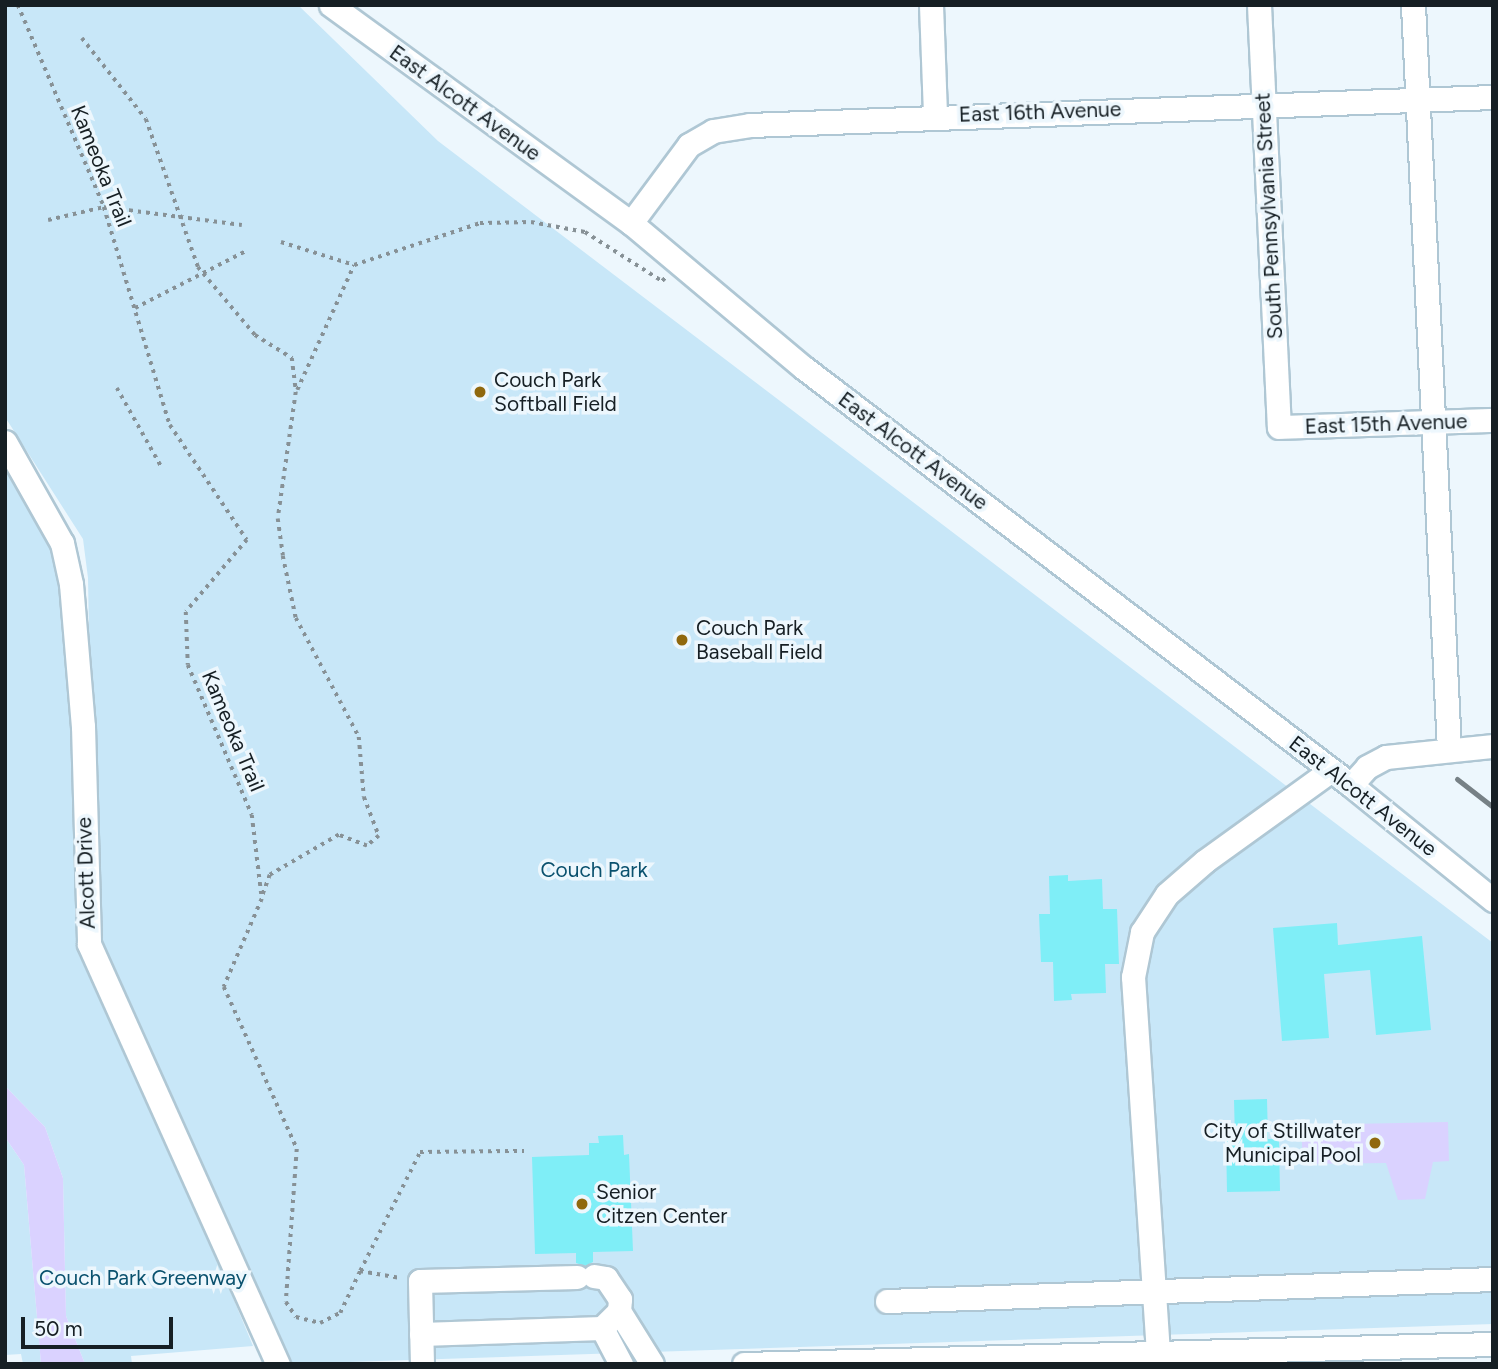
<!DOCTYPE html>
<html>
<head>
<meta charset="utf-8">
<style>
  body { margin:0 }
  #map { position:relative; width:1498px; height:1369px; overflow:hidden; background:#edf7fd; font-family:Figtree,sans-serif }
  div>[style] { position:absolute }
  .green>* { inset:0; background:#c8e7f8 }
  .water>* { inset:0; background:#dad2ff }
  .building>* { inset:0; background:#7feef7 }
  .path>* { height:3.5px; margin-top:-1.75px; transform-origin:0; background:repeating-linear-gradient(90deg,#879196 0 3.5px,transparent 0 8.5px) }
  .roads { filter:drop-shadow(2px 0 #afc7d4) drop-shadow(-2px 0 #afc7d4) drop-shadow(0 2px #afc7d4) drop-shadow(0 -2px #afc7d4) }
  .minor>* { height:23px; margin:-11.5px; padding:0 11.5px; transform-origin:11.5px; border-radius:11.5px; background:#fff }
  .rail>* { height:5px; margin:-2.5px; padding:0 2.5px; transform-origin:2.5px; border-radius:2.5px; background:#778186 }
  .dots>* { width:19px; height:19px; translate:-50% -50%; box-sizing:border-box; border:4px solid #edf7fd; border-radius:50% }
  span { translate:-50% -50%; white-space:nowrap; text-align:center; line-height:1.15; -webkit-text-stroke:7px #edf7fd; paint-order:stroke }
  .street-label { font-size:21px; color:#161f24 }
  .poi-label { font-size:21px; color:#161f24 }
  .left { translate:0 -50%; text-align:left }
  .right { translate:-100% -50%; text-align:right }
  .park-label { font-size:21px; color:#0a516e }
  .frame { position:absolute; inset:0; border:7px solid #161f24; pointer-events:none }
  .scale { position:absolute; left:21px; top:1317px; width:152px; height:32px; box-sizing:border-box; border:4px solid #161f24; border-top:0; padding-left:9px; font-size:21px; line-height:24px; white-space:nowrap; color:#161f24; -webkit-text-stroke:5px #edf7fd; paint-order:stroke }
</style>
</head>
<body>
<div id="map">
  <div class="green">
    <div style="clip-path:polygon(5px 5px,298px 5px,438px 141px,1493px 943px,1493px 1324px,289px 1364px,100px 957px,101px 979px,253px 1346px,131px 1356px,132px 1364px,85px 1364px,66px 1316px,63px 1178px,45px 1127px,5px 1086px,5px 442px,71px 584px,93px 863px,88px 578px,83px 539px,5px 417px)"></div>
    <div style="clip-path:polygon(5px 1137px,24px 1165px,41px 1364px,23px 1364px,21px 1354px,5px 1355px)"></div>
  </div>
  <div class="water">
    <div style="clip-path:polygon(5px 1086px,45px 1127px,63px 1178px,66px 1316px,85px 1364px,41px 1364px,24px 1165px,5px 1137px)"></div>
    <div style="clip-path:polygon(1448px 1122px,1449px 1161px,1433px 1162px,1425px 1199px,1398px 1200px,1386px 1163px,1303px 1164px,1301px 1125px)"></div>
  </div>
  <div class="building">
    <div style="clip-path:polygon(1068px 875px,1068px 881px,1102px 879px,1103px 909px,1117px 909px,1119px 964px,1105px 964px,1106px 993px,1071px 994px,1072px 1000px,1054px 1001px,1053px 962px,1041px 962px,1039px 914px,1050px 914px,1049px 876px)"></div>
    <div style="clip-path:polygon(1337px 923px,1338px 945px,1422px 936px,1431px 1030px,1376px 1035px,1370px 970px,1324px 974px,1329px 1038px,1282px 1041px,1273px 928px)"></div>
    <div style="clip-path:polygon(1267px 1099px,1268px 1139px,1279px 1139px,1280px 1191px,1227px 1192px,1226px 1139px,1235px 1139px,1234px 1100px)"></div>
    <div style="clip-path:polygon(623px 1135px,624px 1155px,629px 1154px,633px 1251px,593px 1252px,593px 1262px,585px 1266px,576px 1263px,576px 1253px,535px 1254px,532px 1157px,589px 1155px,589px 1143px,599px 1143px,598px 1136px)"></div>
  </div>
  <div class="path">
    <div style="left:18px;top:5px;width:220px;rotate:66.9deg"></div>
    <div style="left:104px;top:207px;width:228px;rotate:73.2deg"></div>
    <div style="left:170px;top:425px;width:138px;rotate:56.2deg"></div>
    <div style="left:247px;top:540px;width:94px;rotate:130.3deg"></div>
    <div style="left:186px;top:612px;width:53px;rotate:87.8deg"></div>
    <div style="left:188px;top:665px;width:163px;rotate:66.9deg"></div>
    <div style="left:252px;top:815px;width:85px;rotate:83.2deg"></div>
    <div style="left:262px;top:899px;width:96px;rotate:113.4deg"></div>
    <div style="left:224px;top:987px;width:178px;rotate:65.7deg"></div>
    <div style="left:297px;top:1149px;width:153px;rotate:94.1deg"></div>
    <div style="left:286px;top:1302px;width:18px;rotate:56deg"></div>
    <div style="left:296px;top:1317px;width:25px;rotate:14deg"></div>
    <div style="left:320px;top:1323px;width:22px;rotate:-27deg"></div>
    <div style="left:340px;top:1313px;width:47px;rotate:-64.5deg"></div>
    <div style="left:360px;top:1271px;width:41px;rotate:9.9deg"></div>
    <div style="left:82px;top:38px;width:103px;rotate:51.7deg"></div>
    <div style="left:146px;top:119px;width:157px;rotate:70.6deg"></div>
    <div style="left:198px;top:267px;width:89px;rotate:50deg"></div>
    <div style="left:255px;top:335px;width:44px;rotate:31.9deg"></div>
    <div style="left:292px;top:358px;width:34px;rotate:83deg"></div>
    <div style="left:296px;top:392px;width:128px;rotate:98.1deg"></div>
    <div style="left:278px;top:519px;width:37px;rotate:82deg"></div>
    <div style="left:283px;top:556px;width:63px;rotate:78.2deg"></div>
    <div style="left:296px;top:618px;width:135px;rotate:62.1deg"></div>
    <div style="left:359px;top:737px;width:60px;rotate:85.2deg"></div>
    <div style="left:364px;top:797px;width:42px;rotate:69deg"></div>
    <div style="left:379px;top:836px;width:16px;rotate:140deg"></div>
    <div style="left:367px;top:846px;width:30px;rotate:-159deg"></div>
    <div style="left:339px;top:835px;width:80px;rotate:149.9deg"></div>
    <div style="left:270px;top:875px;width:23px;rotate:110deg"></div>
    <div style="left:48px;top:220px;width:57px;rotate:-13.1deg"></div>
    <div style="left:104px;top:207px;width:139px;rotate:7.4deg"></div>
    <div style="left:281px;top:242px;width:77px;rotate:17.5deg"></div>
    <div style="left:135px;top:308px;width:123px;rotate:-27.2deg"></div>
    <div style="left:117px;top:388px;width:92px;rotate:60.6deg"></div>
    <div style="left:297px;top:390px;width:137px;rotate:-65.5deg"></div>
    <div style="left:354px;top:265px;width:133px;rotate:-18.4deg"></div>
    <div style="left:480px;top:223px;width:51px;rotate:-1.1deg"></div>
    <div style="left:531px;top:222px;width:55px;rotate:10.5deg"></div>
    <div style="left:585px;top:232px;width:91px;rotate:32.5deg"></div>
    <div style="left:662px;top:281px;width:4px;rotate:-45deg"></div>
    <div style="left:360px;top:1271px;width:133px;rotate:-63.2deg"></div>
    <div style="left:420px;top:1152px;width:104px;rotate:-0.6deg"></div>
  </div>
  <div class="roads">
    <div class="minor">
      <div style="left:331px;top:5px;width:371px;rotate:36deg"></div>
      <div style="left:631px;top:223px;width:226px;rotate:40deg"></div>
      <div style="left:804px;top:368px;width:688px;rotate:37.32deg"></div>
      <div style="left:1351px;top:785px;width:183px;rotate:39deg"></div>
      <div style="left:931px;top:5px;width:111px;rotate:87.9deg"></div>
      <div style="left:1259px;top:5px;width:422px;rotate:87.3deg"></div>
      <div style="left:1279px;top:427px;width:214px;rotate:-1.9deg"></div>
      <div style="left:1413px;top:5px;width:745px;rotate:87.23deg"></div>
      <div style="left:631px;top:223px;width:97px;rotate:-53.4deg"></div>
      <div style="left:689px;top:145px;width:28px;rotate:-30deg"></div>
      <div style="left:713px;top:131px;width:37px;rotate:-9deg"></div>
      <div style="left:750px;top:125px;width:744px;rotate:-2.16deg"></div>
      <div style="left:5px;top:442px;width:116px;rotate:60.6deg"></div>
      <div style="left:62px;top:543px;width:42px;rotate:77.6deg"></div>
      <div style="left:71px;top:584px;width:143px;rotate:85.2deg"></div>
      <div style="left:83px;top:726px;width:218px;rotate:88.4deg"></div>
      <div style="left:89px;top:944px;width:461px;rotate:65.8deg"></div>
      <div style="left:1351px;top:785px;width:24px;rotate:-48deg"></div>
      <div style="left:1367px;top:767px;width:21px;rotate:-28deg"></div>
      <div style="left:1386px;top:757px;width:108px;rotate:-5.9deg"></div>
      <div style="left:887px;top:1301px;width:606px;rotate:-2.08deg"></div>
      <div style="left:619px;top:1311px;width:62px;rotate:58.1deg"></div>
      <div style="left:602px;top:1328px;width:41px;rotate:62.2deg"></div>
      <div style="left:421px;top:1334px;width:181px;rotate:-1.9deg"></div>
      <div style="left:602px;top:1328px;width:24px;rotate:-45deg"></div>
      <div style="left:619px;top:1311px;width:12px;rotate:-85deg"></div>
      <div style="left:620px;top:1299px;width:25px;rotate:-124deg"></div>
      <div style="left:606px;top:1278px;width:12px;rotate:-171deg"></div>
      <div style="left:1158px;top:1353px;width:377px;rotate:-93.8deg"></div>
      <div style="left:1133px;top:977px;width:46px;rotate:-78.7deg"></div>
      <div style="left:1142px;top:932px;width:45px;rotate:-56.7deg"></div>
      <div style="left:1167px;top:894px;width:50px;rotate:-41deg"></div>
      <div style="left:1205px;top:861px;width:155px;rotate:-35.8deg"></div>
      <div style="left:422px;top:1364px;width:83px;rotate:-91.4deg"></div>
      <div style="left:420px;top:1281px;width:157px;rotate:-1.5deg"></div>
      <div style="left:744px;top:1364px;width:749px;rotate:-1.53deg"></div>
    </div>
  </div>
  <div class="rail">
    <div style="left:1457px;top:779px;width:46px;rotate:37.9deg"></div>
  </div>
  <div class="dots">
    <div style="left:480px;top:392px;background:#90680e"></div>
    <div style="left:682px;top:640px;background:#90680e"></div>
    <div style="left:1375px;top:1143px;background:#90680e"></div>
    <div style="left:582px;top:1204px;background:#90680e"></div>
  </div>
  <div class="street-label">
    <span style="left:465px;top:103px;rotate:36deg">East Alcott Avenue</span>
    <span style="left:1040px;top:112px;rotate:-2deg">East 16th Avenue</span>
    <span style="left:101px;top:166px;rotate:68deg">Kameoka Trail</span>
    <span style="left:1269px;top:216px;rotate:-93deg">South Pennsylvania Street</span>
    <span style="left:1386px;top:424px;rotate:-2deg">East 15th Avenue</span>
    <span style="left:913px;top:451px;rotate:37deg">East Alcott Avenue</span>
    <span style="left:233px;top:731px;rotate:67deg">Kameoka Trail</span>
    <span style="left:1363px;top:796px;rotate:38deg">East Alcott Avenue</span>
    <span style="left:86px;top:873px;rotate:-92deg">Alcott Drive</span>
  </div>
  <div class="poi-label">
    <span class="left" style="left:494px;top:392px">Couch Park<br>Softball Field</span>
    <span class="left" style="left:696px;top:640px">Couch Park<br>Baseball Field</span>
    <span class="right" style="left:1361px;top:1143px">City of Stillwater<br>Municipal Pool</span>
    <span class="left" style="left:596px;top:1204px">Senior<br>Citzen Center</span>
  </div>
  <div class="park-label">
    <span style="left:594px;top:870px">Couch Park</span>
    <span style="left:143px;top:1278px">Couch Park Greenway</span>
  </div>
  <div class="frame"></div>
  <div class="scale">50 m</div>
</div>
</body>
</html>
